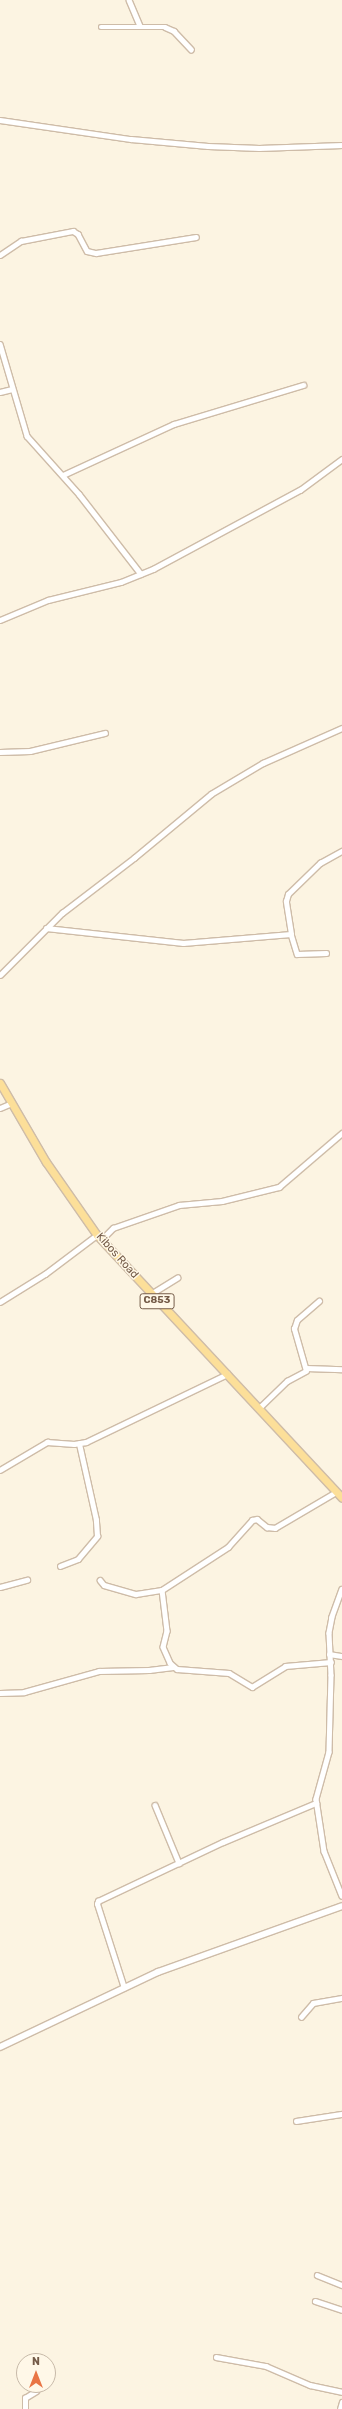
<!DOCTYPE html>
<html>
<head>
<meta charset="utf-8">
<style>
  body { margin:0 }
  #map { position:relative; width:342px; height:2409px; overflow:hidden; background:#fcf4e2; font-family:Rubik,sans-serif }
  div>[style] { position:absolute }
  .roads { filter:drop-shadow(1px 0 #cebca8) drop-shadow(-1px 0 #cebca8) drop-shadow(0 1px #cebca8) drop-shadow(0 -1px #cebca8) }
  .minor>* { height:4.5px; margin:-2.25px; padding:0 2.25px; transform-origin:2.25px; border-radius:2.25px; background:#fff }
  .tertiary>* { height:6px; margin:-3px; padding:0 3px; transform-origin:3px; border-radius:3px; background:#fff }
  .primary>* { height:7px; margin:-3.5px; padding:0 3.5px; transform-origin:3.5px; border-radius:3.5px; background:#fcdf99 }
  span { translate:-50% -50%; white-space:nowrap; text-align:center; line-height:1.15; -webkit-text-stroke:3px #fff8e8; paint-order:stroke }
  .shield-label span { padding:1px 3px; background:#fff8e8; border:1px solid; border-radius:3px; -webkit-text-stroke-width:0 }
  .shield-label { font-size:10px; color:#745b48; font-weight:700 }
  .street-label { font-size:11px; color:#745b48 }
  .north { position:absolute; left:16px; top:2353px; width:40px; height:40px; box-sizing:border-box; background:#fff8e8; border:1px solid #c7b9a8; border-radius:50%; rotate:0deg; font-size:11px; font-weight:700; line-height:16px; text-align:center; color:#745b48 }
  .north::after { content:''; display:block; margin:auto; width:14px; height:18px; background:#e97544; clip-path:polygon(50% 0,100% 100%,50% 72%,0 100%) }
</style>
</head>
<body>
<div id="map">
  <div class="roads">
    <div class="minor">
      <div style="left:129px;top:0;width:28px;rotate:67deg"></div>
      <div style="left:101px;top:27px;width:64px"></div>
      <div style="left:165px;top:27px;width:10px;rotate:24deg"></div>
      <div style="left:174px;top:31px;width:25px;rotate:47deg"></div>
      <div style="left:0;top:120px;width:132px;rotate:8.3deg"></div>
      <div style="left:131px;top:139px;width:77px;rotate:5.2deg"></div>
      <div style="left:208px;top:146px;width:51px;rotate:2.2deg"></div>
      <div style="left:259px;top:148px;width:83px;rotate:-2.1deg"></div>
      <div style="left:0;top:255px;width:25px;rotate:-34deg"></div>
      <div style="left:21px;top:241px;width:53px;rotate:-10.9deg"></div>
      <div style="left:73px;top:231px;width:6px;rotate:31deg"></div>
      <div style="left:78px;top:234px;width:19px;rotate:62deg"></div>
      <div style="left:87px;top:251px;width:9px;rotate:13deg"></div>
      <div style="left:96px;top:253px;width:101px;rotate:-9.1deg"></div>
      <div style="left:0;top:344px;width:96px;rotate:73.6deg"></div>
      <div style="left:27px;top:436px;width:78px;rotate:48.1deg"></div>
      <div style="left:79px;top:494px;width:101px;rotate:52.2deg"></div>
      <div style="left:0;top:392px;width:12px;rotate:-14deg"></div>
      <div style="left:63px;top:475px;width:122px;rotate:-24.7deg"></div>
      <div style="left:174px;top:424px;width:135px;rotate:-16.8deg"></div>
      <div style="left:0;top:620px;width:52px;rotate:-22.6deg"></div>
      <div style="left:48px;top:600px;width:75px;rotate:-13.9deg"></div>
      <div style="left:121px;top:582px;width:35px;rotate:-22deg"></div>
      <div style="left:153px;top:569px;width:167px;rotate:-28.3deg"></div>
      <div style="left:300px;top:490px;width:52px;rotate:-36.4deg"></div>
      <div style="left:0;top:752px;width:30px;rotate:-2deg"></div>
      <div style="left:30px;top:751px;width:77px;rotate:-13.5deg"></div>
      <div style="left:46px;top:928px;width:138px;rotate:6.2deg"></div>
      <div style="left:183px;top:943px;width:108px;rotate:-4.8deg"></div>
      <div style="left:291px;top:934px;width:21px;rotate:73deg"></div>
      <div style="left:297px;top:954px;width:29px;rotate:-2deg"></div>
      <div style="left:291px;top:934px;width:33px;rotate:-99deg"></div>
      <div style="left:286px;top:901px;width:7px;rotate:-74deg"></div>
      <div style="left:288px;top:894px;width:45px;rotate:-44.1deg"></div>
      <div style="left:320px;top:863px;width:25px;rotate:-29deg"></div>
      <div style="left:0;top:975px;width:88px;rotate:-45deg"></div>
      <div style="left:62px;top:913px;width:91px;rotate:-37.4deg"></div>
      <div style="left:134px;top:858px;width:100px;rotate:-39.7deg"></div>
      <div style="left:211px;top:794px;width:61px;rotate:-30.8deg"></div>
      <div style="left:263px;top:763px;width:86px;rotate:-23.9deg"></div>
      <div style="left:0;top:1108px;width:13px;rotate:-23deg"></div>
      <div style="left:101px;top:1240px;width:17px;rotate:-45deg"></div>
      <div style="left:113px;top:1228px;width:70px;rotate:-19.2deg"></div>
      <div style="left:179px;top:1205px;width:43px;rotate:-5.3deg"></div>
      <div style="left:222px;top:1201px;width:59px;rotate:-13.8deg"></div>
      <div style="left:279px;top:1187px;width:83px;rotate:-40.6deg"></div>
      <div style="left:151px;top:1294px;width:31px;rotate:-32deg"></div>
      <div style="left:0;top:1302px;width:53px;rotate:-31.9deg"></div>
      <div style="left:45px;top:1274px;width:65px;rotate:-36.9deg"></div>
      <div style="left:306px;top:1368px;width:36px;rotate:2deg"></div>
      <div style="left:259px;top:1408px;width:39px;rotate:-44deg"></div>
      <div style="left:287px;top:1381px;width:21px;rotate:-28deg"></div>
      <div style="left:306px;top:1371px;width:44px;rotate:-105.9deg"></div>
      <div style="left:294px;top:1329px;width:9px;rotate:-72deg"></div>
      <div style="left:297px;top:1320px;width:29px;rotate:-41deg"></div>
      <div style="left:0;top:1470px;width:55px;rotate:-30.8deg"></div>
      <div style="left:47px;top:1442px;width:27px;rotate:4deg"></div>
      <div style="left:74px;top:1444px;width:12px;rotate:-9deg"></div>
      <div style="left:86px;top:1442px;width:157px;rotate:-25.7deg"></div>
      <div style="left:60px;top:1566px;width:19px;rotate:-21deg"></div>
      <div style="left:78px;top:1559px;width:30px;rotate:-50deg"></div>
      <div style="left:97px;top:1536px;width:16px;rotate:-94deg"></div>
      <div style="left:96px;top:1520px;width:78px;rotate:-102.6deg"></div>
      <div style="left:100px;top:1580px;width:6px;rotate:51deg"></div>
      <div style="left:104px;top:1585px;width:33px;rotate:16deg"></div>
      <div style="left:136px;top:1594px;width:26px;rotate:-9deg"></div>
      <div style="left:162px;top:1590px;width:79px;rotate:-33.1deg"></div>
      <div style="left:228px;top:1547px;width:36px;rotate:-48deg"></div>
      <div style="left:252px;top:1520px;width:5px;rotate:-11deg"></div>
      <div style="left:257px;top:1519px;width:13px;rotate:39deg"></div>
      <div style="left:267px;top:1527px;width:8px;rotate:7deg"></div>
      <div style="left:275px;top:1528px;width:71px;rotate:-30.5deg"></div>
      <div style="left:0;top:1587px;width:28px;rotate:-15deg"></div>
      <div style="left:342px;top:1589px;width:30px;rotate:110deg"></div>
      <div style="left:332px;top:1617px;width:16px;rotate:101deg"></div>
      <div style="left:329px;top:1633px;width:42px;rotate:87.3deg"></div>
      <div style="left:331px;top:1675px;width:77px;rotate:91.5deg"></div>
      <div style="left:329px;top:1752px;width:49px;rotate:105.5deg"></div>
      <div style="left:316px;top:1799px;width:53px;rotate:81.3deg"></div>
      <div style="left:324px;top:1851px;width:48px;rotate:68.2deg"></div>
      <div style="left:162px;top:1590px;width:41px;rotate:83deg"></div>
      <div style="left:167px;top:1631px;width:16px;rotate:104deg"></div>
      <div style="left:163px;top:1647px;width:17px;rotate:66deg"></div>
      <div style="left:170px;top:1663px;width:9px;rotate:41deg"></div>
      <div style="left:177px;top:1669px;width:52px;rotate:4.4deg"></div>
      <div style="left:229px;top:1673px;width:27px;rotate:31deg"></div>
      <div style="left:252px;top:1687px;width:39px;rotate:-32deg"></div>
      <div style="left:285px;top:1666px;width:46px;rotate:-5deg"></div>
      <div style="left:329px;top:1654px;width:13px;rotate:9deg"></div>
      <div style="left:0;top:1693px;width:24px;rotate:-2deg"></div>
      <div style="left:24px;top:1692px;width:78px;rotate:-15.6deg"></div>
      <div style="left:99px;top:1671px;width:50px;rotate:-1.1deg"></div>
      <div style="left:149px;top:1670px;width:24px;rotate:-7deg"></div>
      <div style="left:155px;top:1805px;width:63px;rotate:67.5deg"></div>
      <div style="left:124px;top:1988px;width:88px;rotate:-107.8deg"></div>
      <div style="left:97px;top:1904px;width:3px;rotate:-72deg"></div>
      <div style="left:98px;top:1901px;width:138px;rotate:-25.3deg"></div>
      <div style="left:223px;top:1842px;width:101px;rotate:-22.8deg"></div>
      <div style="left:301px;top:2017px;width:18px;rotate:-49deg"></div>
      <div style="left:313px;top:2003px;width:29px;rotate:-10deg"></div>
      <div style="left:296px;top:2121px;width:47px;rotate:-8.7deg"></div>
      <div style="left:317px;top:2275px;width:27px;rotate:22deg"></div>
      <div style="left:315px;top:2301px;width:28px;rotate:18deg"></div>
      <div style="left:216px;top:2357px;width:51px;rotate:10.2deg"></div>
      <div style="left:266px;top:2366px;width:48px;rotate:23.4deg"></div>
      <div style="left:310px;top:2385px;width:33px;rotate:12deg"></div>
      <div style="left:25px;top:2409px;width:11px;rotate:-90deg"></div>
      <div style="left:25px;top:2398px;width:13px;rotate:-32deg"></div>
      <div style="left:340px;top:2409px;width:7px;rotate:-74deg"></div>
    </div>
    <div class="tertiary">
      <div style="left:0;top:2047px;width:175px;rotate:-25.4deg"></div>
      <div style="left:158px;top:1972px;width:195px;rotate:-19.7deg"></div>
    </div>
    <div class="primary">
      <div style="left:0;top:1083px;width:91px;rotate:59.8deg"></div>
      <div style="left:46px;top:1162px;width:89px;rotate:55.1deg"></div>
      <div style="left:97px;top:1235px;width:359px;rotate:47deg"></div>
    </div>
  </div>
  <div class="shield-label">
    <span style="left:157px;top:1301px">C853</span>
  </div>
  <div class="street-label">
    <span style="left:117px;top:1256px;rotate:48deg">Kibos Road</span>
  </div>
  <div class="north">N</div>
</div>
</body>
</html>
